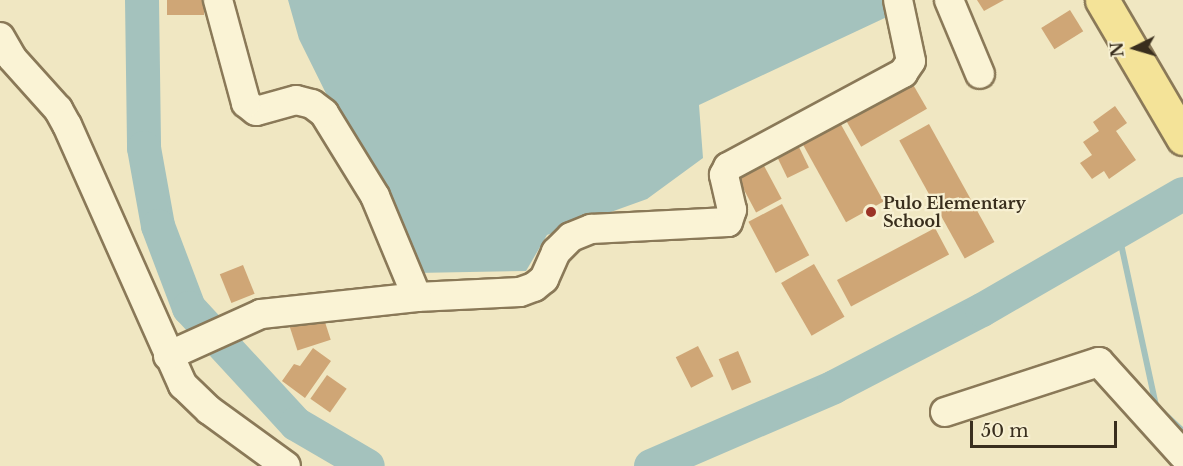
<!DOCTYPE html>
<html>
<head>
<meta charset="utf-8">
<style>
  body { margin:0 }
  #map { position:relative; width:1183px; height:466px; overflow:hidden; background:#f0e7c2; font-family:"Libre Baskerville",serif }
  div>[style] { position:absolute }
  .water>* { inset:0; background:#a4c2bd }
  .stream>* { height:6px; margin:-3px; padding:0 3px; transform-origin:3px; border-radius:3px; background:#a4c2bd }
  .river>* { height:34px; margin:-17px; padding:0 17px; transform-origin:17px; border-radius:17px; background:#a4c2bd }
  .building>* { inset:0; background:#cfa676; transform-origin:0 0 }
  .roads { filter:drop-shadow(2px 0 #8a7958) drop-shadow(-2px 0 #8a7958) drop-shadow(0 2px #8a7958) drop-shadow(0 -2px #8a7958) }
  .minor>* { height:28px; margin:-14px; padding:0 14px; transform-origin:14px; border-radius:14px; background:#faf3d5 }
  .major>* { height:33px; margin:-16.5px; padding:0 16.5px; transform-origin:16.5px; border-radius:16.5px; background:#f4e398 }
  .dots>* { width:16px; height:16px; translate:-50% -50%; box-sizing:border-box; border:3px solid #f7f0d2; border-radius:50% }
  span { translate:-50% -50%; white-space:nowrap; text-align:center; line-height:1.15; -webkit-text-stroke:4.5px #f7f0d2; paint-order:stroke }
  .poi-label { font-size:16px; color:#392e1d; font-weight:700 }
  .left { translate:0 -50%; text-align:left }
  .north { position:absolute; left:1105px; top:18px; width:60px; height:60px; -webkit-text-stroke:4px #f7f0d2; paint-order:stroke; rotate:265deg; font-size:16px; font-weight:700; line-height:24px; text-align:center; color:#392e1d }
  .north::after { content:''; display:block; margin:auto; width:21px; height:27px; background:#392e1d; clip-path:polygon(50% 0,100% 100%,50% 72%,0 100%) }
  .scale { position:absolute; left:970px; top:421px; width:147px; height:27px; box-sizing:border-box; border:3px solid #392e1d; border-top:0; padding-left:8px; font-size:18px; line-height:21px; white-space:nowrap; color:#392e1d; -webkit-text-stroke:4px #f7f0d2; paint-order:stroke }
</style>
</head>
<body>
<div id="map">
  <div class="water">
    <div style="clip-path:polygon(288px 0,885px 0,889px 16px,699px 105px,703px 158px,647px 199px,547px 235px,526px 271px,415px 273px,299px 39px)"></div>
  </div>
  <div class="stream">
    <div style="left:1118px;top:230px;width:180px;rotate:77.8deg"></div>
    <div style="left:1156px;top:406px;width:37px;rotate:43deg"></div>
  </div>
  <div class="river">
    <div style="left:142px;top:0;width:148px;rotate:89.2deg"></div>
    <div style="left:144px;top:148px;width:79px;rotate:79.8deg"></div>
    <div style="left:158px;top:226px;width:88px;rotate:69.3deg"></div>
    <div style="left:189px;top:308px;width:158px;rotate:47.3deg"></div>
    <div style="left:296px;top:424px;width:83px;rotate:30.3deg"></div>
    <div style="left:651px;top:466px;width:199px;rotate:-23.3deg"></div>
    <div style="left:834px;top:387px;width:167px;rotate:-27.5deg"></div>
    <div style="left:982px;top:310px;width:232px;rotate:-30deg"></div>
  </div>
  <div class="building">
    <div style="left:167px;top:0;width:37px;height:15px"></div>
    <div style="clip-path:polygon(977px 0,1004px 0,984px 11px)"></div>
    <div style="left:1070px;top:10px;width:25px;height:34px;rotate:58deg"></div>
    <div style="left:911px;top:81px;width:32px;height:76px;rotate:60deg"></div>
    <div style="clip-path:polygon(1115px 106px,1127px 123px,1116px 131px,1136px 160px,1109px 179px,1104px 171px,1092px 179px,1080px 163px,1092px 155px,1083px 142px,1099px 131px,1093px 122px)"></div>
    <div style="left:839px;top:121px;width:92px;height:43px;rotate:61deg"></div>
    <div style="left:929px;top:124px;width:135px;height:34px;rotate:61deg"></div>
    <div style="left:798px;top:145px;width:25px;height:24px;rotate:64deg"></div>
    <div style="left:761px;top:160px;width:44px;height:29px;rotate:62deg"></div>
    <div style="left:782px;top:204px;width:58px;height:38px;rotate:62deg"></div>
    <div style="left:935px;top:228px;width:30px;height:111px;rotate:62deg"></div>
    <div style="left:814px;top:264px;width:61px;height:38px;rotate:60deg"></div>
    <div style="left:243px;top:265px;width:31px;height:25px;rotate:68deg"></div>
    <div style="left:323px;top:316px;width:25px;height:35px;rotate:72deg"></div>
    <div style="left:698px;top:346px;width:34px;height:25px;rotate:63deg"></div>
    <div style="clip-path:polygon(313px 348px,331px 361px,305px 398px,282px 381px,294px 364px,300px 366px)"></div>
    <div style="left:738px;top:351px;width:34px;height:21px;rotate:67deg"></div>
    <div style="left:327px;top:375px;width:24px;height:29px;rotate:35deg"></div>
  </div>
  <div class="roads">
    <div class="minor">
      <div style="left:949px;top:0;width:80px;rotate:67.3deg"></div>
      <div style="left:0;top:37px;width:24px;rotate:60deg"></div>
      <div style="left:12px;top:58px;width:69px;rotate:48deg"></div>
      <div style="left:58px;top:109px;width:18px;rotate:61deg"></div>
      <div style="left:67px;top:125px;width:285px;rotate:66deg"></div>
      <div style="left:183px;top:385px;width:36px;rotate:44deg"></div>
      <div style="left:209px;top:410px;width:95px;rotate:36deg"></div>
      <div style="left:417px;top:297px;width:103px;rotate:-2.8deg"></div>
      <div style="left:520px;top:292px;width:15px;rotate:-20deg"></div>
      <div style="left:534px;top:287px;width:13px;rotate:-39deg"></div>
      <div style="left:544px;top:279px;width:30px;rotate:-66deg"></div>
      <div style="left:556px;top:252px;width:21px;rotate:-45deg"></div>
      <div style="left:571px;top:237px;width:22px;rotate:-22deg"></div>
      <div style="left:591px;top:229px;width:137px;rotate:-2.9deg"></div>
      <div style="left:728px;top:222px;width:13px;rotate:-72deg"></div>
      <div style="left:732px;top:210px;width:36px;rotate:-103deg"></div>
      <div style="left:724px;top:175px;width:9px;rotate:-63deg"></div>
      <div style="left:728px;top:167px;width:199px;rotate:-28.2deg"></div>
      <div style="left:903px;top:73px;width:14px;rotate:-56deg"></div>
      <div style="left:911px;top:61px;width:62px;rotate:-102deg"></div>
      <div style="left:168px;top:356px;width:102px;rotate:-24.3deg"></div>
      <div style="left:261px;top:314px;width:157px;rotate:-6.2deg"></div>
      <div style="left:417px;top:297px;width:109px;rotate:-112.6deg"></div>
      <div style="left:375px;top:196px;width:97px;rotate:-121.6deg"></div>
      <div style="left:324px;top:113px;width:15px;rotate:-143deg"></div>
      <div style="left:312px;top:104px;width:16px;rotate:-166deg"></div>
      <div style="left:296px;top:100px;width:41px;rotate:164.6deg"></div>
      <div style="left:256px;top:111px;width:13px;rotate:-141deg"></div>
      <div style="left:246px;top:103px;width:107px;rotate:-105.2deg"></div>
      <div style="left:945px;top:412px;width:162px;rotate:-18deg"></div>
      <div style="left:1099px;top:362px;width:125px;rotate:47.9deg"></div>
    </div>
    <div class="major">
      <div style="left:1102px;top:0;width:160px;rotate:59.6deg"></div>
    </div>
  </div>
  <div class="dots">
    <div style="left:871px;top:212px;background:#9b3326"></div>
  </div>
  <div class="poi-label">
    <span class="left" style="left:883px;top:212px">Pulo Elementary<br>School</span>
  </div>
  <div class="north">N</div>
  <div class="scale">50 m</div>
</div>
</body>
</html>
